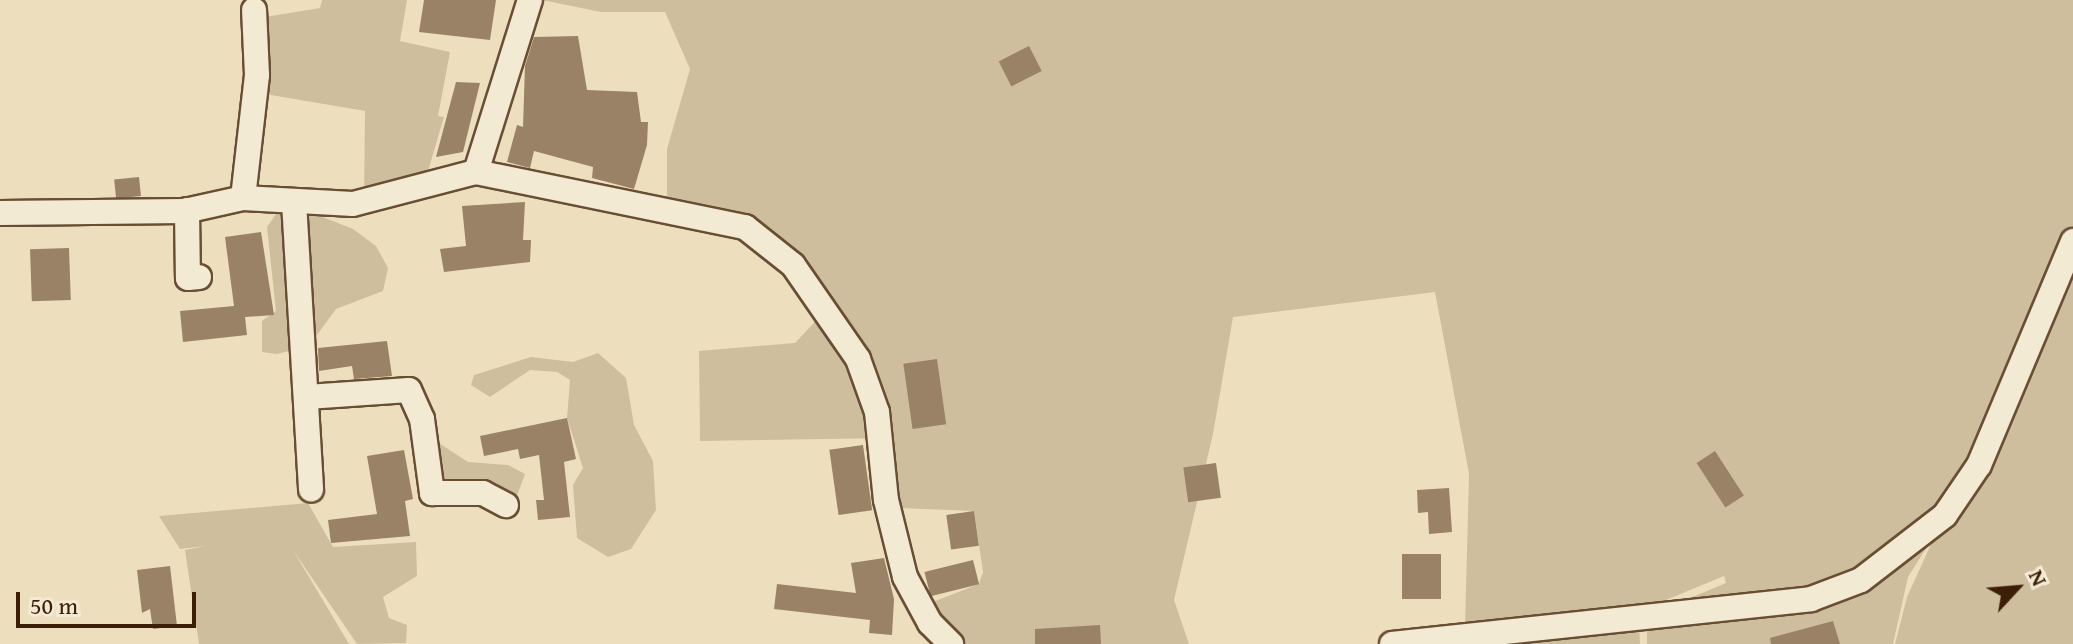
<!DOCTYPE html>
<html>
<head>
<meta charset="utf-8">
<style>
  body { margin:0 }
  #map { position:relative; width:2073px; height:644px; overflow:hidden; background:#eddfbd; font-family:"Gentium Book Plus",serif }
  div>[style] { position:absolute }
  .green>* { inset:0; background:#cfbe9e }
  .building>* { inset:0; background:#998265; transform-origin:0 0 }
  .roads { filter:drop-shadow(2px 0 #694e34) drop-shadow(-2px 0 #694e34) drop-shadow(0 2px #694e34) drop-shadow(0 -2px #694e34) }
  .minor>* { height:24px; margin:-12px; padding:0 12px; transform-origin:12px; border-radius:12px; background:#f3ead4 }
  span { translate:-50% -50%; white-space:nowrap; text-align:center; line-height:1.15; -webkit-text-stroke:7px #f3ead4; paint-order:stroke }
  .north { position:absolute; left:1977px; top:548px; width:80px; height:80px; -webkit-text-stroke:6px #f3ead4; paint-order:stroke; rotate:64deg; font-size:22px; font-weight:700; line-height:32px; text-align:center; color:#3d1e06 }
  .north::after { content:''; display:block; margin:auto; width:28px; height:36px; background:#3d1e06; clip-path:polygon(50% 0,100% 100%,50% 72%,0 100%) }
  .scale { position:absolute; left:16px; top:592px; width:180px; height:36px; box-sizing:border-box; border:4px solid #3d1e06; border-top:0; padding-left:10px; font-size:24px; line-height:28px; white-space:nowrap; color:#3d1e06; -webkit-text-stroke:6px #f3ead4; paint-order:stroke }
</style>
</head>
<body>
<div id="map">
  <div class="green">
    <div style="clip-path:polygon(322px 0,407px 0,400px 41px,450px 52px,438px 116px,444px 117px,425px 181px,364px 201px,365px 111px,265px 94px,259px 18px,320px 8px)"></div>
    <div style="clip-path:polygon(542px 0,2073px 0,2073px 644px,1895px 644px,1907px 597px,1937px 531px,1908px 577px,1893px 644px,1647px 644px,1647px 616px,1726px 583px,1724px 576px,1632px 614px,1465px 628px,1469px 474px,1435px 292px,1233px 317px,1213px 434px,1174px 600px,1189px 644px,955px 644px,925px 605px,979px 584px,983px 572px,974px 511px,899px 508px,891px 438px,700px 441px,699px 351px,795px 343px,825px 311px,744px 226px,667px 207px,667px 149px,690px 69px,665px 12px,601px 12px)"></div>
    <div style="clip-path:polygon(276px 214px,315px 214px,353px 229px,376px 246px,388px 268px,383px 291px,336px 309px,309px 346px,277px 354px,262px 352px,262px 321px,276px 311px,267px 227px)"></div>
    <div style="clip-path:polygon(598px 353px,626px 378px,634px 425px,653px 461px,656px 510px,631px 549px,608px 557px,577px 538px,573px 485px,583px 468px,567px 418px,570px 380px,557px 372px,530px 370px,490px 397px,471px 385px,474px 375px,531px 357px,573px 362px)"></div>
    <div style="clip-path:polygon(428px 436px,468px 462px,508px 465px,525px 474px,515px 501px,437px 485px)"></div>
    <div style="clip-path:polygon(308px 503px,333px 547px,416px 542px,417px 576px,383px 597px,389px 618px,407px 625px,406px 643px,357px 644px,293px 550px,349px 644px,199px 644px,185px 550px,205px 546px,180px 549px,159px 516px)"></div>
    <div style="clip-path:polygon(1639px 622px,1640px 644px,1498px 644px)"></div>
  </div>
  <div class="building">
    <div style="clip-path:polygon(424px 0,496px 0,490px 40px,419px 32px)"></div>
    <div style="clip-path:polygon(578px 36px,587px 90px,637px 92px,641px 122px,648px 122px,647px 145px,634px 189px,592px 178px,593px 167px,534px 151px,530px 168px,507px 162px,517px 125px,523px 127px,525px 66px,534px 37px)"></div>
    <div style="left:1029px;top:46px;width:28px;height:34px;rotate:63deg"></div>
    <div style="clip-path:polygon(456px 82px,480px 83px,463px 152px,436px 157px)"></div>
    <div style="left:139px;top:177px;width:19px;height:25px;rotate:84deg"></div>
    <div style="clip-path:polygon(525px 202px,523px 240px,531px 240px,530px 262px,444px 272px,440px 249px,466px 246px,462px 206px)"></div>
    <div style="clip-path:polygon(261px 232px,274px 315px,245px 317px,247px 335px,183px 342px,180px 311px,234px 306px,225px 237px)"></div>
    <div style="left:69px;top:248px;width:52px;height:39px;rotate:88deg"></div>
    <div style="clip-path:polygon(387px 341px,392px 376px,354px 379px,352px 366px,319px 371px,318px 348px)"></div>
    <div style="left:937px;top:359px;width:66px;height:34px;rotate:82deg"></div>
    <div style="clip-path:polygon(567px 418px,576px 459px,564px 462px,570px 517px,538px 520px,536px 500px,544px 500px,539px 455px,520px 459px,518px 449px,484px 456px,480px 436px)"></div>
    <div style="left:863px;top:445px;width:66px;height:34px;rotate:82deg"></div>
    <div style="clip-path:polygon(404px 450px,413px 499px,405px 501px,410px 536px,331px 543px,328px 520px,377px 514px,367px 456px)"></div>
    <div style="left:1715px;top:451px;width:53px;height:22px;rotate:57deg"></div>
    <div style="left:1216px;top:463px;width:35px;height:33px;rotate:82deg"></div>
    <div style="clip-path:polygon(1449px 488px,1452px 532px,1429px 534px,1428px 512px,1418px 513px,1417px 490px)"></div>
    <div style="left:974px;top:511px;width:35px;height:28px;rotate:82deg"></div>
    <div style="left:1402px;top:554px;width:39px;height:45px"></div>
    <div style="clip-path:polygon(884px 558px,894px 599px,892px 635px,869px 633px,870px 620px,774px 609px,777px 584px,856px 593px,851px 563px)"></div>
    <div style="left:973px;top:560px;width:25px;height:50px;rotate:76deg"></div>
    <div style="clip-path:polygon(170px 566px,177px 626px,153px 629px,150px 609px,142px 613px,137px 570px)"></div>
    <div style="clip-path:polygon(1833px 621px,1840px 644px,1771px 644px,1770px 638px)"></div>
    <div style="clip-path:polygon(1100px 625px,1101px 644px,1035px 644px,1035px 629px)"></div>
  </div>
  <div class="roads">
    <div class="minor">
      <div style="left:476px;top:172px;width:180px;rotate:-72.6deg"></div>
      <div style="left:243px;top:198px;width:124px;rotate:-83.5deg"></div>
      <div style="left:257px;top:75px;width:65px;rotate:-92.6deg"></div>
      <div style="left:294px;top:202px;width:288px;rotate:86.6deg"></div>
      <div style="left:187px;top:210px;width:68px;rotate:89.2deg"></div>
      <div style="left:188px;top:278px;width:11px;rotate:-5deg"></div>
      <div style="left:0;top:213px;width:185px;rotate:-0.6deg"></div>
      <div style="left:185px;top:211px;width:59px;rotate:-12.6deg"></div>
      <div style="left:243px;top:198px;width:110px;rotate:3.1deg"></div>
      <div style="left:353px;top:204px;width:127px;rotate:-14.6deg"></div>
      <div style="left:476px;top:172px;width:275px;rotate:11.6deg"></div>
      <div style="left:745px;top:227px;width:61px;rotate:38.4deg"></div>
      <div style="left:793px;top:265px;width:114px;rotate:55.3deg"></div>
      <div style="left:858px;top:359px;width:56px;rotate:70.3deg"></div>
      <div style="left:877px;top:412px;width:88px;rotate:84.2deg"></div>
      <div style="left:886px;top:500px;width:79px;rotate:76.1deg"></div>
      <div style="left:905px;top:577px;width:52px;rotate:61.5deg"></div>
      <div style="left:930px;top:623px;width:30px;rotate:45deg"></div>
      <div style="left:307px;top:397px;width:102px;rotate:-3.9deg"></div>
      <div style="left:409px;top:390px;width:32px;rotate:66deg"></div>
      <div style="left:422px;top:419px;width:75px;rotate:82.3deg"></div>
      <div style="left:432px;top:493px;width:51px"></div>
      <div style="left:483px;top:493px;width:26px;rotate:28deg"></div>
      <div style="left:1392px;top:644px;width:421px;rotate:-6.1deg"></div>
      <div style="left:1811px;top:599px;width:53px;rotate:-20.8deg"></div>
      <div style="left:1861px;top:580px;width:106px;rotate:-37.7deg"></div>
      <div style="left:1945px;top:515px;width:60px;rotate:-55.8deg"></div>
      <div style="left:1979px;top:465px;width:243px;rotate:-67.2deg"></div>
    </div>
  </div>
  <div class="north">N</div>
  <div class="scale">50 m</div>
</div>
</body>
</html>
